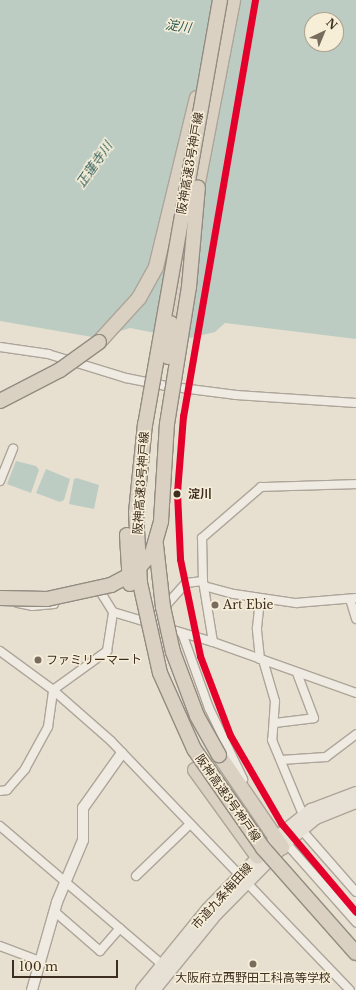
<!DOCTYPE html>
<html>
<head>
<meta charset="utf-8">
<style>
  body { margin:0 }
  #map { position:relative; width:356px; height:990px; overflow:hidden; background:#e7e0d1; font-family:"Libre Baskerville","Noto Sans JP",serif }
  div>[style] { position:absolute }
  .water>* { inset:0; background:#bcccc2 }
  .roads { filter:drop-shadow(1px 0 #ada599) drop-shadow(-1px 0 #ada599) drop-shadow(0 1px #ada599) drop-shadow(0 -1px #ada599) }
  .minor>* { height:8px; margin:-4px; padding:0 4px; transform-origin:4px; border-radius:4px; background:#efebe3 }
  .tertiary>* { height:10px; margin:-5px; padding:0 5px; transform-origin:5px; border-radius:5px; background:#efebe3 }
  .primary>* { height:12px; margin:-6px; padding:0 6px; transform-origin:6px; border-radius:6px; background:#e6e1d4 }
  .motorway>* { height:14px; margin:-7px; padding:0 7px; transform-origin:7px; border-radius:7px; background:#dad1c2 }
  .bridges { filter:drop-shadow(1px 0 #928b80) drop-shadow(-1px 0 #928b80) drop-shadow(0 1px #928b80) drop-shadow(0 -1px #928b80) }
  .motorway-bridge>* { height:14px; margin:-7px; padding:0 7px; transform-origin:7px; border-radius:7px; background:#dad1c2 }
  .rail-1>* { height:7px; margin:-3.5px; padding:0 3.5px; transform-origin:3.5px; border-radius:3.5px; background:#e4002b }
  .dots>* { width:11px; height:11px; translate:-50% -50%; box-sizing:border-box; border:2px solid #f7eed8; border-radius:50% }
  span { translate:-50% -50%; white-space:nowrap; text-align:center; line-height:1.15; -webkit-text-stroke:3px #f7eed8; paint-order:stroke }
  .street-label { font-size:12px; color:#3d2e20 }
  .stop-label { font-size:12px; color:#3d2e20; font-weight:700 }
  .left { translate:0 -50%; text-align:left }
  .poi-label { font-size:12px; color:#3d2e20 }
  .water-label { font-size:13px; color:#2f5d5a; font-style:italic }
  .north { position:absolute; left:304px; top:12px; width:40px; height:40px; box-sizing:border-box; background:#f7eed8; border:1px solid #ada18e; border-radius:50%; rotate:44deg; font-size:11px; font-weight:700; line-height:16px; text-align:center; color:#3d2e20 }
  .north::after { content:''; display:block; margin:auto; width:14px; height:18px; background:#786c5e; clip-path:polygon(50% 0,100% 100%,50% 72%,0 100%) }
  .scale { position:absolute; left:12px; top:960px; width:106px; height:18px; box-sizing:border-box; border:2px solid #3d2e20; border-top:0; padding-left:5px; font-size:12px; line-height:14px; white-space:nowrap; color:#3d2e20; -webkit-text-stroke:3px #f7eed8; paint-order:stroke }
</style>
</head>
<body>
<div id="map">
  <div class="water">
    <div style="clip-path:polygon(evenodd,0 0,356px 0,356px 339px,225px 323px,215px 332px,186px 339px,130px 328px,98px 338px,0 321px,0 0,312px 20px,336px 20px,336px 44px,312px 44px,312px 20px)"></div>
    <div style="clip-path:polygon(16px 461px,36px 466px,39px 470px,31px 493px,7px 484px)"></div>
    <div style="clip-path:polygon(46px 469px,70px 479px,64px 500px,60px 502px,36px 493px)"></div>
    <div style="clip-path:polygon(77px 478px,99px 485px,94px 509px,69px 504px,74px 479px)"></div>
  </div>
  <div class="roads">
    <div class="minor">
      <div style="left:0;top:347px;width:49px;rotate:8.3deg"></div>
      <div style="left:48px;top:354px;width:82px;rotate:17.1deg"></div>
      <div style="left:126px;top:378px;width:41px;rotate:11.3deg"></div>
      <div style="left:166px;top:386px;width:71px;rotate:7.3deg"></div>
      <div style="left:236px;top:395px;width:120px;rotate:3.8deg"></div>
      <div style="left:0;top:481px;width:35px;rotate:-68deg"></div>
      <div style="left:204px;top:586px;width:31px;rotate:15deg"></div>
      <div style="left:234px;top:594px;width:63px;rotate:8.3deg"></div>
      <div style="left:296px;top:603px;width:60px;rotate:-4.8deg"></div>
      <div style="left:350px;top:599px;width:21px;rotate:73deg"></div>
      <div style="left:18px;top:603px;width:14px;rotate:12deg"></div>
      <div style="left:32px;top:606px;width:22px;rotate:-5deg"></div>
      <div style="left:113px;top:612px;width:104px;rotate:16.7deg"></div>
      <div style="left:213px;top:642px;width:152px;rotate:19.6deg"></div>
      <div style="left:151px;top:622px;width:52px;rotate:-48.1deg"></div>
      <div style="left:186px;top:583px;width:17px;rotate:-7deg"></div>
      <div style="left:182px;top:633px;width:80px;rotate:70.2deg"></div>
      <div style="left:209px;top:708px;width:79px;rotate:64.4deg"></div>
      <div style="left:213px;top:642px;width:62px;rotate:-99.3deg"></div>
      <div style="left:203px;top:581px;width:43px;rotate:-91.3deg"></div>
      <div style="left:202px;top:538px;width:78px;rotate:-40.8deg"></div>
      <div style="left:261px;top:487px;width:94px;rotate:-1.8deg"></div>
      <div style="left:0;top:651px;width:66px;rotate:36.3deg"></div>
      <div style="left:53px;top:690px;width:77px;rotate:41.3deg"></div>
      <div style="left:111px;top:741px;width:345px;rotate:46.2deg"></div>
      <div style="left:260px;top:659px;width:31px;rotate:-96deg"></div>
      <div style="left:257px;top:628px;width:30px;rotate:-84deg"></div>
      <div style="left:263px;top:660px;width:43px;rotate:73.7deg"></div>
      <div style="left:275px;top:701px;width:39px;rotate:94deg"></div>
      <div style="left:272px;top:740px;width:81px;rotate:67.5deg"></div>
      <div style="left:53px;top:690px;width:67px;rotate:-35.8deg"></div>
      <div style="left:107px;top:651px;width:39px;rotate:-81deg"></div>
      <div style="left:113px;top:612px;width:31px;rotate:-122deg"></div>
      <div style="left:275px;top:723px;width:39px;rotate:-7deg"></div>
      <div style="left:314px;top:718px;width:48px;rotate:-110.7deg"></div>
      <div style="left:281px;top:760px;width:45px;rotate:-3.8deg"></div>
      <div style="left:326px;top:757px;width:38px;rotate:-37deg"></div>
      <div style="left:0;top:791px;width:7px;rotate:-8deg"></div>
      <div style="left:7px;top:790px;width:28px;rotate:-49deg"></div>
      <div style="left:25px;top:769px;width:48px;rotate:-61.3deg"></div>
      <div style="left:48px;top:727px;width:37px;rotate:-82deg"></div>
      <div style="left:0;top:826px;width:214px;rotate:40.5deg"></div>
      <div style="left:299px;top:827px;width:86px;rotate:48.8deg"></div>
      <div style="left:286px;top:843px;width:106px;rotate:48.5deg"></div>
      <div style="left:136px;top:876px;width:75px;rotate:-43.9deg"></div>
      <div style="left:54px;top:911px;width:61px;rotate:41deg"></div>
      <div style="left:100px;top:951px;width:30px;rotate:-49deg"></div>
      <div style="left:0;top:946px;width:43px;rotate:20.6deg"></div>
    </div>
    <div class="tertiary">
      <div style="left:32px;top:990px;width:91px;rotate:-74.1deg"></div>
      <div style="left:57px;top:902px;width:67px;rotate:-67.2deg"></div>
      <div style="left:83px;top:840px;width:32px;rotate:-90deg"></div>
      <div style="left:83px;top:808px;width:67px;rotate:-54.7deg"></div>
    </div>
    <div class="primary">
      <div style="left:142px;top:990px;width:104px;rotate:-50.8deg"></div>
      <div style="left:208px;top:909px;width:103px;rotate:-45.8deg"></div>
      <div style="left:280px;top:835px;width:40px;rotate:-39deg"></div>
      <div style="left:311px;top:810px;width:48px;rotate:-20.7deg"></div>
      <div style="left:154px;top:990px;width:98px;rotate:-50.8deg"></div>
      <div style="left:216px;top:914px;width:100px;rotate:-45.4deg"></div>
      <div style="left:286px;top:843px;width:39px;rotate:-40deg"></div>
      <div style="left:316px;top:818px;width:43px;rotate:-21.8deg"></div>
    </div>
    <div class="motorway">
      <div style="left:195px;top:198px;width:202px;rotate:-79.1deg"></div>
      <div style="left:171px;top:323px;width:93px;rotate:-78.8deg"></div>
      <div style="left:99px;top:342px;width:59px;rotate:-47.7deg"></div>
      <div style="left:139px;top:298px;width:35px;rotate:-61deg"></div>
      <div style="left:156px;top:267px;width:174px;rotate:-76.4deg"></div>
      <div style="left:219px;top:755px;width:112px;rotate:55.6deg"></div>
      <div style="left:195px;top:770px;width:107px;rotate:54.1deg"></div>
    </div>
  </div>
  <div class="bridges">
    <div class="motorway-bridge">
      <div style="left:220px;top:0;width:431px;rotate:100deg"></div>
      <div style="left:145px;top:424px;width:89px;rotate:95.8deg"></div>
      <div style="left:136px;top:513px;width:70px;rotate:86.7deg"></div>
      <div style="left:140px;top:583px;width:92px;rotate:77.5deg"></div>
      <div style="left:160px;top:673px;width:83px;rotate:65.9deg"></div>
      <div style="left:194px;top:749px;width:121px;rotate:55.1deg"></div>
      <div style="left:263px;top:848px;width:140px;rotate:48.5deg"></div>
      <div style="left:168px;top:357px;width:34px;rotate:-85deg"></div>
      <div style="left:0;top:401px;width:68px;rotate:-27.3deg"></div>
      <div style="left:60px;top:370px;width:48px;rotate:-35.7deg"></div>
      <div style="left:127px;top:535px;width:49px;rotate:86.5deg"></div>
      <div style="left:156px;top:545px;width:62px;rotate:83.6deg"></div>
      <div style="left:163px;top:607px;width:46px;rotate:77.5deg"></div>
      <div style="left:173px;top:652px;width:68px;rotate:69.4deg"></div>
      <div style="left:197px;top:716px;width:45px;rotate:60.6deg"></div>
      <div style="left:0;top:598px;width:47px;rotate:1.2deg"></div>
      <div style="left:47px;top:599px;width:66px;rotate:-12.3deg"></div>
      <div style="left:111px;top:585px;width:26px;rotate:-28deg"></div>
      <div style="left:134px;top:573px;width:27px;rotate:-48deg"></div>
      <div style="left:152px;top:553px;width:33px;rotate:-74deg"></div>
      <div style="left:161px;top:521px;width:97px;rotate:-86.5deg"></div>
      <div style="left:167px;top:424px;width:139px;rotate:-80.9deg"></div>
      <div style="left:189px;top:287px;width:100px;rotate:-84.9deg"></div>
    </div>
  </div>
  <div class="rail-1">
    <div style="left:255px;top:0;width:422px;rotate:99.8deg"></div>
    <div style="left:183px;top:416px;width:76px;rotate:94.5deg"></div>
    <div style="left:177px;top:492px;width:67px;rotate:87.4deg"></div>
    <div style="left:180px;top:559px;width:99px;rotate:78.3deg"></div>
    <div style="left:200px;top:656px;width:85px;rotate:69.2deg"></div>
    <div style="left:230px;top:735px;width:102px;rotate:59.9deg"></div>
    <div style="left:281px;top:823px;width:116px;rotate:49.9deg"></div>
  </div>
  <div class="dots">
    <div style="left:177px;top:494px;background:#3d2e20"></div>
    <div style="left:215px;top:605px;background:#786c5e"></div>
    <div style="left:38px;top:660px;background:#786c5e"></div>
    <div style="left:253px;top:964px;background:#786c5e"></div>
  </div>
  <div class="street-label">
    <span style="left:190px;top:163px;rotate:-80deg">阪神高速3号神戸線</span>
    <span style="left:141px;top:483px;rotate:-86deg">阪神高速3号神戸線</span>
    <span style="left:228px;top:798px;rotate:55deg">阪神高速3号神戸線</span>
    <span style="left:222px;top:896px;rotate:-48deg">市道九条梅田線</span>
  </div>
  <div class="stop-label">
    <span class="left" style="left:188px;top:494px">淀川</span>
  </div>
  <div class="poi-label">
    <span class="left" style="left:223px;top:605px">Art Ebie</span>
    <span class="left" style="left:46px;top:660px">ファミリーマート</span>
    <span style="left:253px;top:978px">大阪府立西野田工科高等学校</span>
  </div>
  <div class="water-label">
    <span style="left:178px;top:27px;rotate:8deg">淀川</span>
    <span style="left:95px;top:165px;rotate:-55deg">正蓮寺川</span>
  </div>
  <div class="north">N</div>
  <div class="scale">100 m</div>
</div>
</body>
</html>
